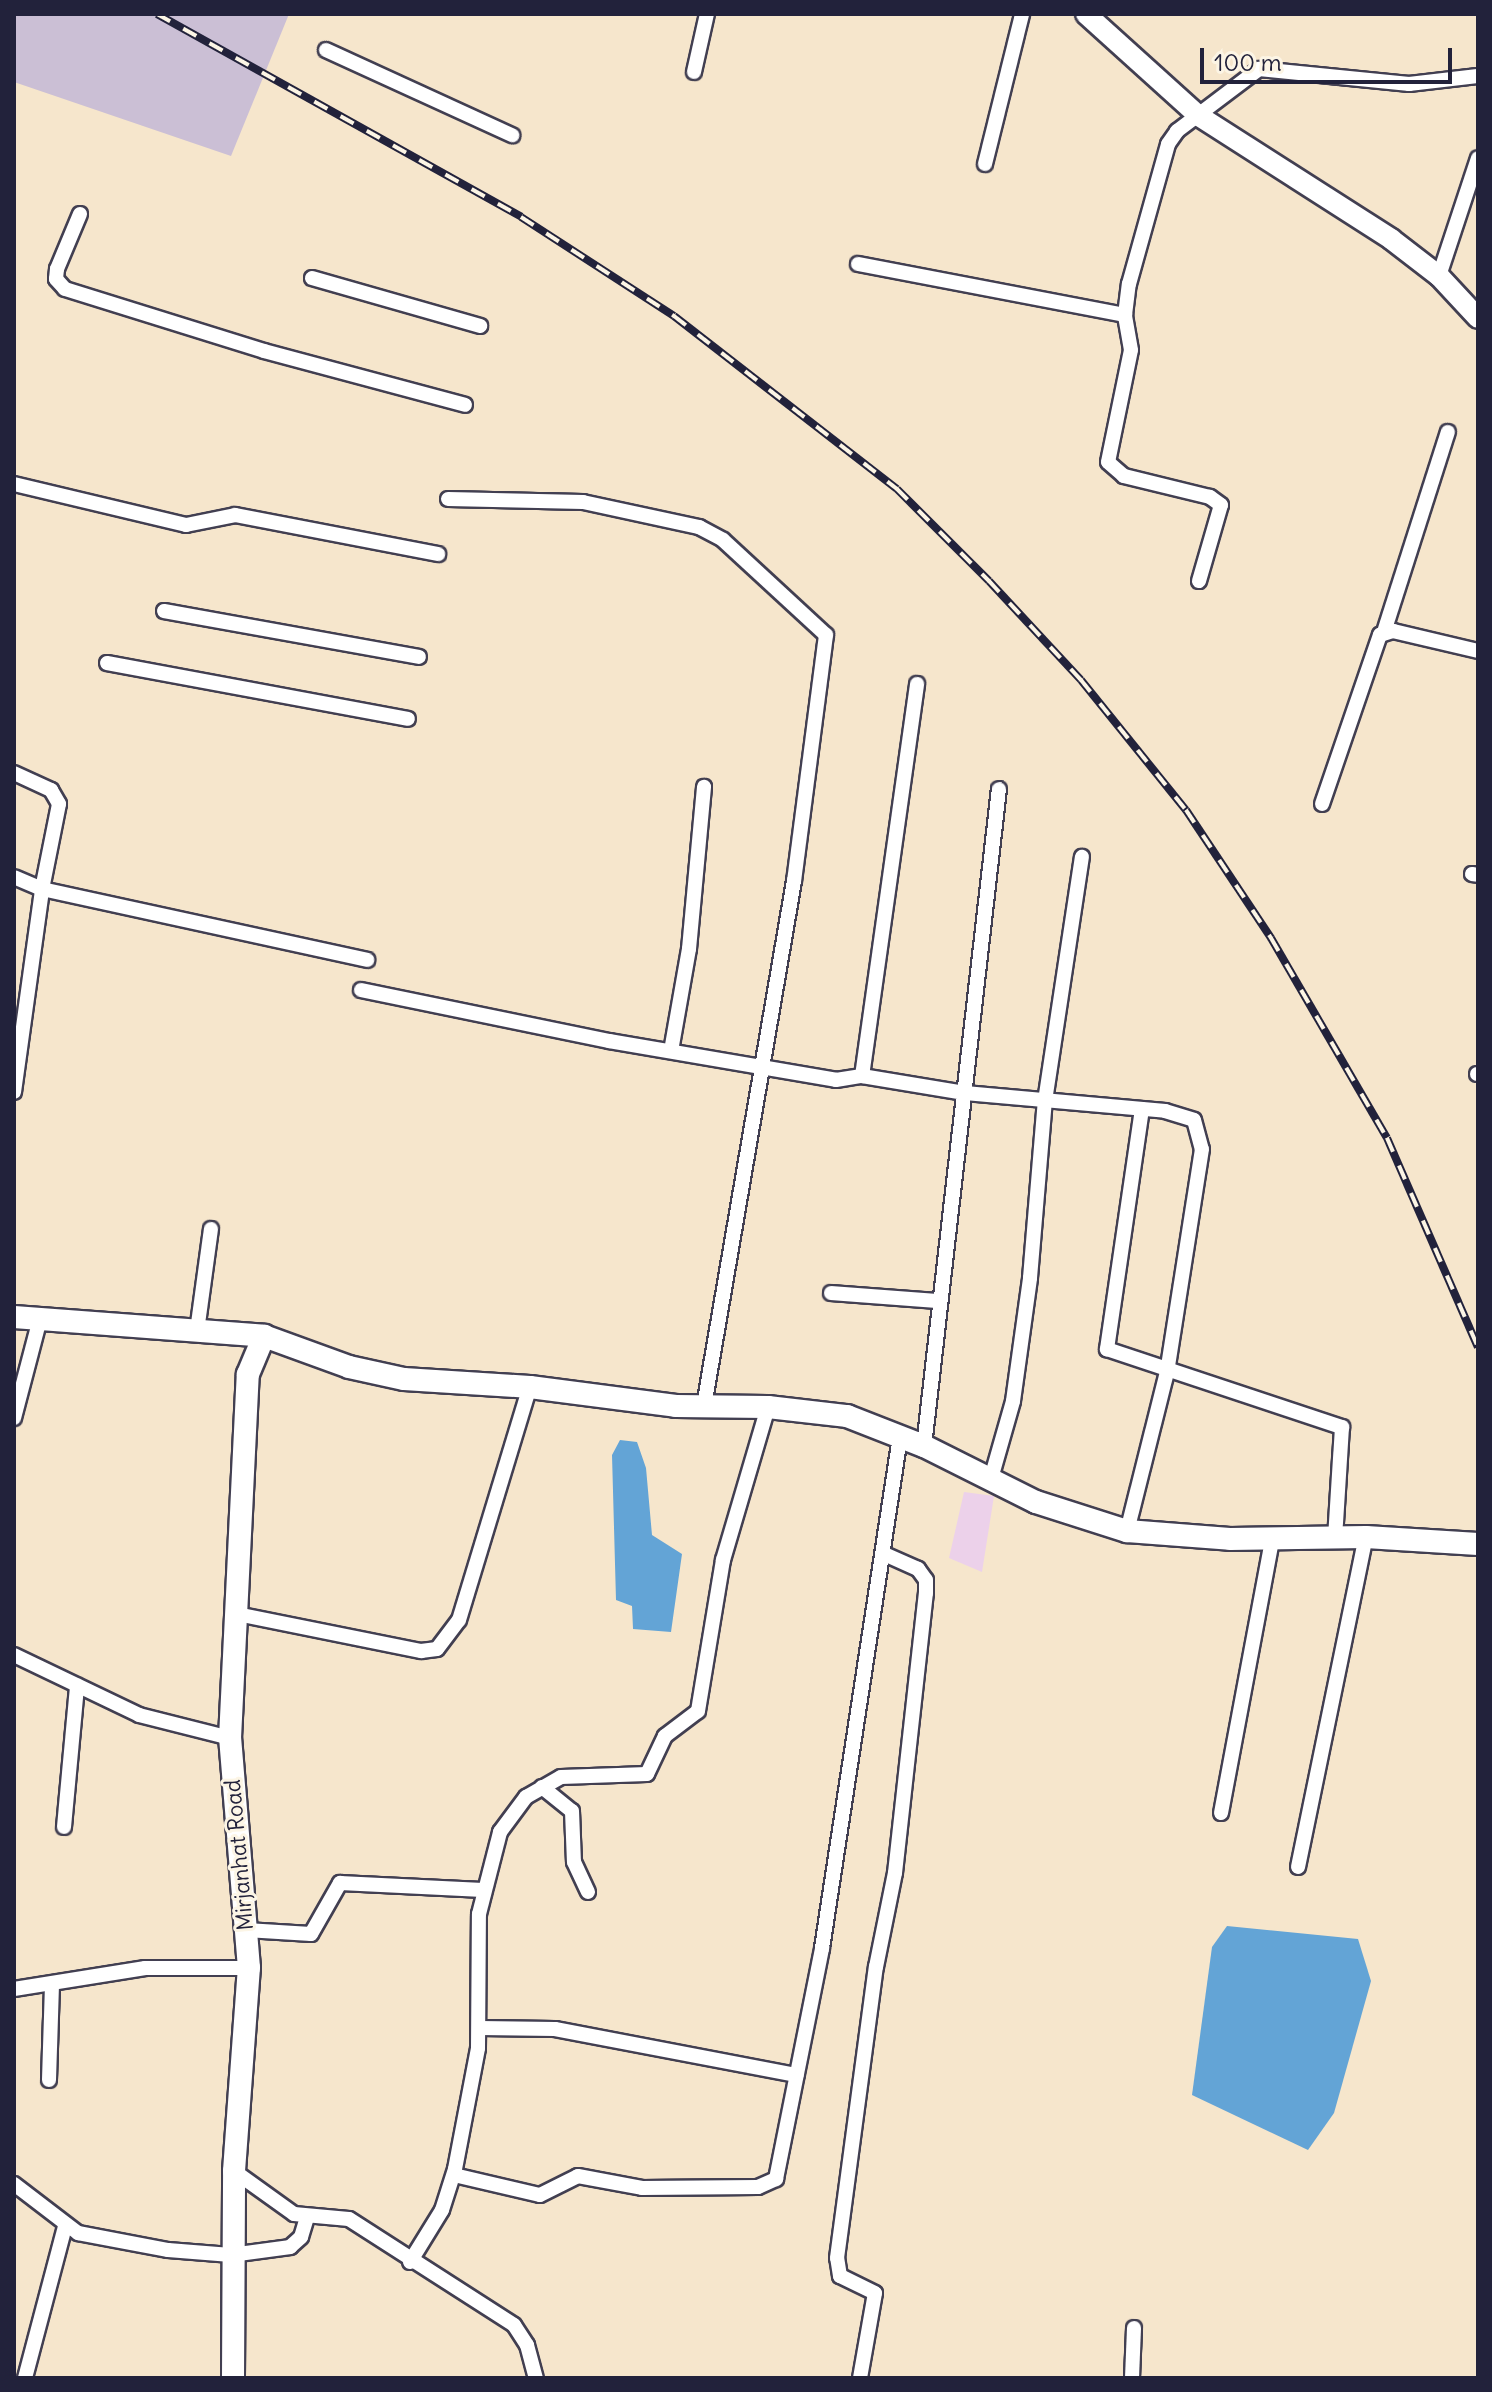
<!DOCTYPE html>
<html>
<head>
<meta charset="utf-8">
<style>
  body { margin:0 }
  #map { position:relative; width:1492px; height:2392px; overflow:hidden; background:#f6e6cc; font-family:Delius,sans-serif }
  div>[style] { position:absolute }
  .built>* { inset:0; background:#ecd1ea }
  .industrial>* { inset:0; background:#cbbfd5 }
  .water>* { inset:0; background:#63a4d6 }
  .roads { filter:drop-shadow(2px 0 #423f51) drop-shadow(-2px 0 #423f51) drop-shadow(0 2px #423f51) drop-shadow(0 -2px #423f51) }
  .street>* { height:14px; margin:-7px; padding:0 7px; transform-origin:7px; border-radius:7px; background:#fff }
  .secondary>* { height:20px; margin:-10px; padding:0 10px; transform-origin:10px; border-radius:10px; background:#fff }
  .primary>* { height:22px; margin:-11px; padding:0 11px; transform-origin:11px; border-radius:11px; background:#fff }
  .rail>* { height:8px; margin-top:-4px; transform-origin:0; background:repeating-linear-gradient(90deg,#fcf5e5 0 15px,#22223b 0 30px); box-sizing:border-box; border-block:2px solid #22223b }
  span { translate:-50% -50%; white-space:nowrap; text-align:center; line-height:1.15; -webkit-text-stroke:6px #fcf5e5; paint-order:stroke }
  .street-label { font-size:22px; color:#22223b }
  .frame { position:absolute; inset:0; border:16px solid #22223b; pointer-events:none }
  .scale { position:absolute; left:1200px; top:48px; width:252px; height:36px; box-sizing:border-box; border:4px solid #22223b; border-top:0; padding-left:10px; font-size:24px; line-height:28px; white-space:nowrap; color:#22223b; -webkit-text-stroke:6px #fcf5e5; paint-order:stroke }
</style>
</head>
<body>
<div id="map">
  <div class="built">
    <div style="clip-path:polygon(964px 1492px,994px 1496px,982px 1572px,949px 1558px)"></div>
  </div>
  <div class="industrial">
    <div style="clip-path:polygon(14px 14px,289px 14px,231px 156px,14px 82px)"></div>
  </div>
  <div class="water">
    <div style="clip-path:polygon(620px 1440px,637px 1442px,646px 1468px,652px 1535px,682px 1554px,671px 1632px,633px 1629px,632px 1606px,616px 1600px,612px 1455px)"></div>
    <div style="clip-path:polygon(1227px 1926px,1358px 1939px,1371px 1981px,1334px 2113px,1308px 2150px,1192px 2095px,1212px 1947px)"></div>
  </div>
  <div class="roads">
    <div class="street">
      <div style="left:326px;top:50px;width:205px;rotate:24.6deg"></div>
      <div style="left:694px;top:72px;width:59px;rotate:-77.4deg"></div>
      <div style="left:985px;top:164px;width:154px;rotate:-76.1deg"></div>
      <div style="left:80px;top:214px;width:60px;rotate:112.7deg"></div>
      <div style="left:57px;top:269px;width:10px;rotate:96deg"></div>
      <div style="left:56px;top:279px;width:13px;rotate:48deg"></div>
      <div style="left:65px;top:289px;width:208px;rotate:17.3deg"></div>
      <div style="left:264px;top:351px;width:208px;rotate:15deg"></div>
      <div style="left:858px;top:264px;width:272px;rotate:10.8deg"></div>
      <div style="left:1439px;top:276px;width:124px;rotate:-71.7deg"></div>
      <div style="left:312px;top:278px;width:175px;rotate:15.9deg"></div>
      <div style="left:14px;top:484px;width:177px;rotate:13.4deg"></div>
      <div style="left:186px;top:525px;width:50px;rotate:-11.5deg"></div>
      <div style="left:235px;top:515px;width:207px;rotate:10.9deg"></div>
      <div style="left:448px;top:499px;width:135px;rotate:1.3deg"></div>
      <div style="left:583px;top:502px;width:119px;rotate:12.2deg"></div>
      <div style="left:699px;top:527px;width:27px;rotate:28deg"></div>
      <div style="left:723px;top:540px;width:140px;rotate:42.7deg"></div>
      <div style="left:826px;top:635px;width:248px;rotate:97.4deg"></div>
      <div style="left:794px;top:881px;width:533px;rotate:99.73deg"></div>
      <div style="left:1199px;top:581px;width:79px;rotate:-73.9deg"></div>
      <div style="left:1221px;top:505px;width:14px;rotate:-144deg"></div>
      <div style="left:1210px;top:497px;width:89px;rotate:-166.3deg"></div>
      <div style="left:1124px;top:476px;width:21px;rotate:-139deg"></div>
      <div style="left:1108px;top:462px;width:114px;rotate:-78.4deg"></div>
      <div style="left:1131px;top:350px;width:36px;rotate:-100deg"></div>
      <div style="left:1125px;top:315px;width:31px;rotate:-83deg"></div>
      <div style="left:1129px;top:284px;width:145px;rotate:-74.4deg"></div>
      <div style="left:1168px;top:144px;width:16px;rotate:-55deg"></div>
      <div style="left:1177px;top:131px;width:103px;rotate:-37.1deg"></div>
      <div style="left:1259px;top:69px;width:151px;rotate:5.7deg"></div>
      <div style="left:1409px;top:84px;width:69px;rotate:-6.6deg"></div>
      <div style="left:164px;top:611px;width:259px;rotate:10.2deg"></div>
      <div style="left:1384px;top:632px;width:210px;rotate:-72.3deg"></div>
      <div style="left:107px;top:663px;width:306px;rotate:10.5deg"></div>
      <div style="left:14px;top:773px;width:41px;rotate:24.7deg"></div>
      <div style="left:51px;top:790px;width:16px;rotate:60deg"></div>
      <div style="left:59px;top:804px;width:87px;rotate:101.3deg"></div>
      <div style="left:42px;top:889px;width:30px;rotate:-157deg"></div>
      <div style="left:1322px;top:804px;width:179px;rotate:-71.1deg"></div>
      <div style="left:1380px;top:635px;width:14px;rotate:-17deg"></div>
      <div style="left:1393px;top:631px;width:87px;rotate:13.2deg"></div>
      <div style="left:1472px;top:874px;width:6px;rotate:9deg"></div>
      <div style="left:361px;top:990px;width:253px;rotate:11.6deg"></div>
      <div style="left:609px;top:1041px;width:230px;rotate:9.7deg"></div>
      <div style="left:836px;top:1080px;width:26px;rotate:-9deg"></div>
      <div style="left:862px;top:1076px;width:396px;rotate:-82deg"></div>
      <div style="left:671px;top:1051px;width:104px;rotate:-80deg"></div>
      <div style="left:689px;top:949px;width:163px;rotate:-84.7deg"></div>
      <div style="left:1477px;top:1074px;width:1px"></div>
      <div style="left:862px;top:1076px;width:104px;rotate:9.4deg"></div>
      <div style="left:965px;top:1093px;width:201px;rotate:5.1deg"></div>
      <div style="left:1165px;top:1111px;width:30px;rotate:17deg"></div>
      <div style="left:1194px;top:1120px;width:30px;rotate:75deg"></div>
      <div style="left:1202px;top:1149px;width:226px;rotate:98.9deg"></div>
      <div style="left:1167px;top:1372px;width:164px;rotate:104.1deg"></div>
      <div style="left:14px;top:1092px;width:205px;rotate:-82.1deg"></div>
      <div style="left:42px;top:889px;width:333px;rotate:12.3deg"></div>
      <div style="left:1142px;top:1109px;width:243px;rotate:98.3deg"></div>
      <div style="left:1107px;top:1349px;width:248px;rotate:18.4deg"></div>
      <div style="left:1342px;top:1427px;width:111px;rotate:93.6deg"></div>
      <div style="left:831px;top:1293px;width:106px;rotate:4.3deg"></div>
      <div style="left:197px;top:1331px;width:103px;rotate:-82.2deg"></div>
      <div style="left:14px;top:1418px;width:102px;rotate:-75.3deg"></div>
      <div style="left:924px;top:1446px;width:661px;rotate:-83.49deg"></div>
      <div style="left:990px;top:1482px;width:84px;rotate:-74.1deg"></div>
      <div style="left:1013px;top:1401px;width:124px;rotate:-82.1deg"></div>
      <div style="left:1030px;top:1278px;width:178px;rotate:-85.2deg"></div>
      <div style="left:1045px;top:1101px;width:247px;rotate:-81.4deg"></div>
      <div style="left:237px;top:1614px;width:188px;rotate:11.4deg"></div>
      <div style="left:421px;top:1651px;width:16px;rotate:-7deg"></div>
      <div style="left:437px;top:1649px;width:36px;rotate:-53deg"></div>
      <div style="left:459px;top:1620px;width:244px;rotate:-73.1deg"></div>
      <div style="left:14px;top:1655px;width:139px;rotate:25.6deg"></div>
      <div style="left:139px;top:1715px;width:94px;rotate:14.2deg"></div>
      <div style="left:542px;top:1787px;width:38px;rotate:39deg"></div>
      <div style="left:572px;top:1811px;width:51px;rotate:87.8deg"></div>
      <div style="left:574px;top:1862px;width:33px;rotate:65deg"></div>
      <div style="left:1221px;top:1813px;width:278px;rotate:-79.4deg"></div>
      <div style="left:64px;top:1827px;width:142px;rotate:-84.7deg"></div>
      <div style="left:1298px;top:1867px;width:337px;rotate:-78.4deg"></div>
      <div style="left:246px;top:1930px;width:65px;rotate:3.5deg"></div>
      <div style="left:311px;top:1934px;width:59px;rotate:-60.4deg"></div>
      <div style="left:340px;top:1883px;width:143px;rotate:2.8deg"></div>
      <div style="left:14px;top:1989px;width:133px;rotate:-9.1deg"></div>
      <div style="left:145px;top:1968px;width:104px"></div>
      <div style="left:480px;top:2028px;width:75px;rotate:0.8deg"></div>
      <div style="left:555px;top:2029px;width:246px;rotate:10.8deg"></div>
      <div style="left:49px;top:2080px;width:96px;rotate:-88.2deg"></div>
      <div style="left:234px;top:2171px;width:74px;rotate:35.6deg"></div>
      <div style="left:294px;top:2214px;width:55px;rotate:5.2deg"></div>
      <div style="left:349px;top:2219px;width:196px;rotate:32.7deg"></div>
      <div style="left:514px;top:2325px;width:24px;rotate:57deg"></div>
      <div style="left:527px;top:2345px;width:34px;rotate:75deg"></div>
      <div style="left:454px;top:2175px;width:88px;rotate:13.1deg"></div>
      <div style="left:540px;top:2195px;width:42px;rotate:-26.6deg"></div>
      <div style="left:578px;top:2176px;width:65px;rotate:10.6deg"></div>
      <div style="left:642px;top:2188px;width:116px;rotate:-0.5deg"></div>
      <div style="left:758px;top:2187px;width:20px;rotate:-24deg"></div>
      <div style="left:776px;top:2179px;width:236px;rotate:-78.7deg"></div>
      <div style="left:822px;top:1948px;width:517px;rotate:-81.32deg"></div>
      <div style="left:14px;top:2184px;width:81px;rotate:37.4deg"></div>
      <div style="left:78px;top:2233px;width:92px;rotate:10.7deg"></div>
      <div style="left:168px;top:2250px;width:63px;rotate:4.5deg"></div>
      <div style="left:231px;top:2255px;width:60px;rotate:-7.7deg"></div>
      <div style="left:290px;top:2247px;width:15px;rotate:-42deg"></div>
      <div style="left:301px;top:2237px;width:21px;rotate:-73deg"></div>
      <div style="left:410px;top:2262px;width:61px;rotate:-58.4deg"></div>
      <div style="left:442px;top:2210px;width:43px;rotate:-72.4deg"></div>
      <div style="left:455px;top:2169px;width:123px;rotate:-79.2deg"></div>
      <div style="left:478px;top:2048px;width:134px;rotate:-89.6deg"></div>
      <div style="left:479px;top:1914px;width:85px;rotate:-75.6deg"></div>
      <div style="left:500px;top:1832px;width:44px;rotate:-53.4deg"></div>
      <div style="left:526px;top:1797px;width:40px;rotate:-29.7deg"></div>
      <div style="left:561px;top:1777px;width:86px;rotate:-2deg"></div>
      <div style="left:647px;top:1774px;width:42px;rotate:-64.7deg"></div>
      <div style="left:665px;top:1736px;width:41px;rotate:-37.1deg"></div>
      <div style="left:698px;top:1711px;width:153px;rotate:-80.6deg"></div>
      <div style="left:723px;top:1560px;width:159px;rotate:-73.6deg"></div>
      <div style="left:25px;top:2378px;width:156px;rotate:-75.2deg"></div>
      <div style="left:860px;top:2378px;width:86px;rotate:-80deg"></div>
      <div style="left:875px;top:2293px;width:39px;rotate:-154deg"></div>
      <div style="left:840px;top:2276px;width:18px;rotate:-99deg"></div>
      <div style="left:837px;top:2258px;width:294px;rotate:-82.4deg"></div>
      <div style="left:876px;top:1967px;width:96px;rotate:-78.6deg"></div>
      <div style="left:895px;top:1873px;width:282px;rotate:-83.7deg"></div>
      <div style="left:926px;top:1593px;width:13px;rotate:-90deg"></div>
      <div style="left:926px;top:1580px;width:14px;rotate:-126deg"></div>
      <div style="left:918px;top:1569px;width:36px;rotate:-156deg"></div>
      <div style="left:1132px;top:2378px;width:50px;rotate:-87.7deg"></div>
    </div>
    <div class="secondary">
      <div style="left:1086px;top:14px;width:152px;rotate:42.1deg"></div>
      <div style="left:1199px;top:116px;width:228px;rotate:32.6deg"></div>
      <div style="left:1391px;top:239px;width:61px;rotate:37.6deg"></div>
      <div style="left:1439px;top:276px;width:57px;rotate:47.1deg"></div>
    </div>
    <div class="primary">
      <div style="left:14px;top:1317px;width:251px;rotate:4.3deg"></div>
      <div style="left:264px;top:1336px;width:90px;rotate:20deg"></div>
      <div style="left:349px;top:1367px;width:56px;rotate:12.3deg"></div>
      <div style="left:404px;top:1379px;width:126px;rotate:3.6deg"></div>
      <div style="left:530px;top:1387px;width:147px;rotate:7.4deg"></div>
      <div style="left:676px;top:1406px;width:92px;rotate:0.6deg"></div>
      <div style="left:768px;top:1407px;width:80px;rotate:6.5deg"></div>
      <div style="left:847px;top:1416px;width:83px;rotate:21.3deg"></div>
      <div style="left:924px;top:1446px;width:125px;rotate:26.6deg"></div>
      <div style="left:1036px;top:1502px;width:96px;rotate:17.7deg"></div>
      <div style="left:1127px;top:1531px;width:103px;rotate:4.4deg"></div>
      <div style="left:1230px;top:1539px;width:136px;rotate:-0.8deg"></div>
      <div style="left:1366px;top:1537px;width:112px;rotate:3.6deg"></div>
      <div style="left:233px;top:2378px;width:207px;rotate:-89.7deg"></div>
      <div style="left:234px;top:2171px;width:204px;rotate:-85.8deg"></div>
      <div style="left:249px;top:1968px;width:231px;rotate:-94.7deg"></div>
      <div style="left:230px;top:1738px;width:364px;rotate:-87.2deg"></div>
      <div style="left:248px;top:1374px;width:41px;rotate:-67.2deg"></div>
    </div>
  </div>
  <div class="rail">
    <div style="left:157px;top:14px;width:417px;rotate:29.1deg"></div>
    <div style="left:521px;top:217px;width:182px;rotate:32.9deg"></div>
    <div style="left:674px;top:316px;width:282px;rotate:37.8deg"></div>
    <div style="left:897px;top:489px;width:130px;rotate:45deg"></div>
    <div style="left:989px;top:581px;width:135px;rotate:47.1deg"></div>
    <div style="left:1081px;top:680px;width:167px;rotate:51.1deg"></div>
    <div style="left:1186px;top:810px;width:154px;rotate:56.4deg"></div>
    <div style="left:1271px;top:938px;width:231px;rotate:59.9deg"></div>
    <div style="left:1387px;top:1138px;width:228px;rotate:66.5deg"></div>
  </div>
  <div class="street-label">
    <span style="left:239px;top:1855px;rotate:-95deg">Mirjanhat Road</span>
  </div>
  <div class="frame"></div>
  <div class="scale">100 m</div>
</div>
</body>
</html>
